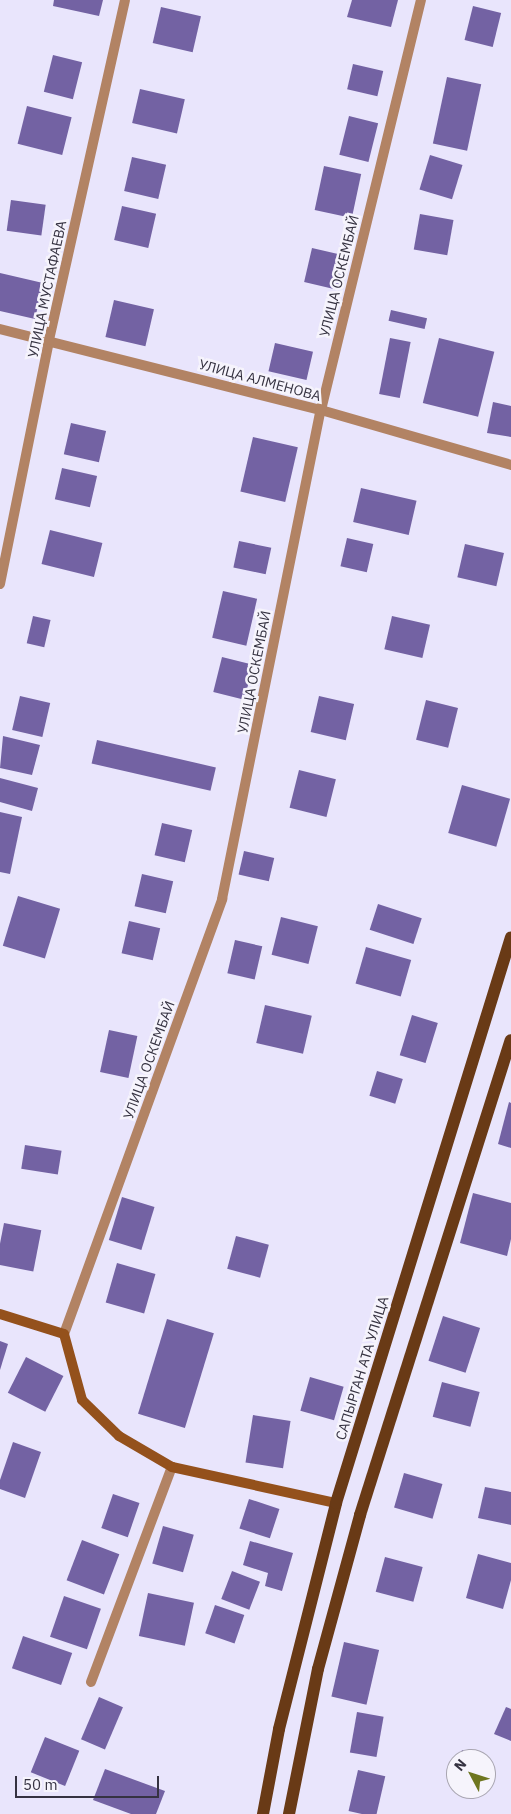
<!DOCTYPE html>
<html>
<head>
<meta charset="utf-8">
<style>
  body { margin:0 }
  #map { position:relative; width:511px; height:1814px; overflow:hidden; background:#e9e5fc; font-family:"IBM Plex Sans",sans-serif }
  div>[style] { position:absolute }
  .building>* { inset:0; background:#7362a3; transform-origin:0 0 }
  .street>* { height:10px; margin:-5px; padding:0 5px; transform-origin:5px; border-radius:5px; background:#b28364 }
  .secondary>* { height:10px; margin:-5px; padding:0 5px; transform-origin:5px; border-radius:5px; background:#94511c }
  .primary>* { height:12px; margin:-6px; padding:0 6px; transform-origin:6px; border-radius:6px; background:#693a16 }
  span { translate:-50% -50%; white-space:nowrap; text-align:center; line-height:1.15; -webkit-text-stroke:5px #f6f4fc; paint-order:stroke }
  .street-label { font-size:14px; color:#353241 }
  .north { position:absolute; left:446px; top:1749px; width:50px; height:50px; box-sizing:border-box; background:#f6f4fc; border:1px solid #a9a6b1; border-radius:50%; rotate:310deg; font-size:14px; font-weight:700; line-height:20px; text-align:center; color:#353241 }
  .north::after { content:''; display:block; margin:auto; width:18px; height:22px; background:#6e7620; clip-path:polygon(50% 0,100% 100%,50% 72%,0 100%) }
  .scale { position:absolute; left:15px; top:1776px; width:144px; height:22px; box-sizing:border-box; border:2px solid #353241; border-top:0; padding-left:6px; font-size:15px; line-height:18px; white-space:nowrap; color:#353241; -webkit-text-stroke:4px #f6f4fc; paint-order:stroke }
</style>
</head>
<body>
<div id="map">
  <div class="building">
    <div style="clip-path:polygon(54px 0,103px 0,99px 16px,53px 6px)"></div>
    <div style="clip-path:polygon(352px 0,398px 0,391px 27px,347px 17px)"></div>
    <div style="left:473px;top:6px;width:29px;height:35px;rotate:14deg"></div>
    <div style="left:161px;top:7px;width:41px;height:37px;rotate:13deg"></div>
    <div style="left:53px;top:55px;width:30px;height:38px;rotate:14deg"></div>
    <div style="left:353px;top:64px;width:31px;height:26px;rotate:13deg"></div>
    <div style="left:447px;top:77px;width:35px;height:68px;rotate:12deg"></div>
    <div style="left:140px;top:89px;width:46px;height:35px;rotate:13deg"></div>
    <div style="left:27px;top:106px;width:46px;height:39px;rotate:14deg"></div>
    <div style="left:349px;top:116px;width:30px;height:40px;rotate:14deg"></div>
    <div style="left:430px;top:155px;width:34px;height:36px;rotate:17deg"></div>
    <div style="left:132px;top:157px;width:35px;height:35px;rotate:13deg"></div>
    <div style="left:324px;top:166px;width:38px;height:45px;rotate:12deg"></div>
    <div style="left:11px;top:200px;width:35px;height:31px;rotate:8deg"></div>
    <div style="left:122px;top:206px;width:35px;height:35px;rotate:13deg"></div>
    <div style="left:420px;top:214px;width:34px;height:36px;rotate:10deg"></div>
    <div style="left:312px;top:248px;width:36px;height:35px;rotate:13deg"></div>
    <div style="clip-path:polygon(0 273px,43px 283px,35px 319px,0 311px)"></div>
    <div style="left:114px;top:300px;width:41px;height:38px;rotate:13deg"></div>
    <div style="left:391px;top:310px;width:37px;height:11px;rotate:13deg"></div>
    <div style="left:390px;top:338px;width:21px;height:57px;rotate:11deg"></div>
    <div style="left:439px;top:338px;width:57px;height:67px;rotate:14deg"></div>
    <div style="left:275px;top:343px;width:39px;height:29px;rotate:13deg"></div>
    <div style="clip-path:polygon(493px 402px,511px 406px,511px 437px,487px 433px)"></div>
    <div style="left:71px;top:423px;width:36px;height:32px;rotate:13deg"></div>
    <div style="left:253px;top:437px;width:46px;height:56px;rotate:13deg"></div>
    <div style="left:62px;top:468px;width:36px;height:32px;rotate:13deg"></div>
    <div style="left:361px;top:488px;width:57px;height:35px;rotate:13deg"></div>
    <div style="left:50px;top:530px;width:54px;height:35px;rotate:14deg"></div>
    <div style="left:347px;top:538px;width:27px;height:29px;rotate:13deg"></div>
    <div style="left:239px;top:541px;width:33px;height:27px;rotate:12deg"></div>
    <div style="left:465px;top:544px;width:40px;height:34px;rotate:13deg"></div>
    <div style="left:223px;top:591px;width:35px;height:48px;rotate:13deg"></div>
    <div style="left:33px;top:616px;width:18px;height:28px;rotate:13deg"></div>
    <div style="left:392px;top:616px;width:39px;height:34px;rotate:13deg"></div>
    <div style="left:222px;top:657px;width:32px;height:36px;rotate:14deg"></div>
    <div style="left:20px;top:696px;width:31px;height:35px;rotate:13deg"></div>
    <div style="left:319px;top:696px;width:36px;height:37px;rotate:13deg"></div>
    <div style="left:426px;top:700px;width:33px;height:41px;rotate:14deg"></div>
    <div style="clip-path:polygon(3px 736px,40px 745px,32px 775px,0 768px)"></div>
    <div style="left:97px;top:740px;width:122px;height:24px;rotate:13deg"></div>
    <div style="left:299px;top:770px;width:38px;height:39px;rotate:14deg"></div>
    <div style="clip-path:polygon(0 778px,38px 788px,32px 811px,0 802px)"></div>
    <div style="left:462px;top:785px;width:50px;height:50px;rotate:16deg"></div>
    <div style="clip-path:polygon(0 812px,22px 817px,10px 874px,0 872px)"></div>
    <div style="left:162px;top:823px;width:31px;height:33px;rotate:13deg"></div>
    <div style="left:244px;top:851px;width:31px;height:24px;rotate:13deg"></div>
    <div style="left:142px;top:874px;width:32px;height:33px;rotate:13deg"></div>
    <div style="left:18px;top:896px;width:44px;height:52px;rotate:17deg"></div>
    <div style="left:378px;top:904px;width:46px;height:27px;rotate:18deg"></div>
    <div style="left:281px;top:917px;width:38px;height:39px;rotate:14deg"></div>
    <div style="left:129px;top:921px;width:32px;height:33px;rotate:13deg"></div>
    <div style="left:235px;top:940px;width:28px;height:34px;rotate:13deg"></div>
    <div style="left:366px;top:947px;width:47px;height:38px;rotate:16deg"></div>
    <div style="left:265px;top:1005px;width:48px;height:39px;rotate:13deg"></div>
    <div style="left:412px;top:1015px;width:27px;height:42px;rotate:17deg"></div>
    <div style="left:109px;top:1030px;width:29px;height:43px;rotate:12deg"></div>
    <div style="left:377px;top:1071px;width:27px;height:26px;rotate:17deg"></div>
    <div style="clip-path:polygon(509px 1102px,511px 1103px,511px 1148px,498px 1144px)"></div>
    <div style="left:25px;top:1145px;width:37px;height:24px;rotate:9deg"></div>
    <div style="clip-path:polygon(473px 1193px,511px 1203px,511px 1239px,507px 1256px,460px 1243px)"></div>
    <div style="left:122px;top:1197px;width:34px;height:45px;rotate:17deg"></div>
    <div style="left:4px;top:1223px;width:38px;height:42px;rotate:11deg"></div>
    <div style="left:236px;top:1236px;width:34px;height:34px;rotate:15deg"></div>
    <div style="left:117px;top:1263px;width:40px;height:41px;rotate:16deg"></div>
    <div style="left:443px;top:1316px;width:39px;height:47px;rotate:18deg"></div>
    <div style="left:167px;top:1319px;width:49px;height:99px;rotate:17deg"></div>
    <div style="clip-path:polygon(0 1341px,8px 1344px,0 1370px)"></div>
    <div style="left:26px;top:1357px;width:42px;height:40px;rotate:27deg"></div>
    <div style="left:310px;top:1377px;width:35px;height:35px;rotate:16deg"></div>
    <div style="left:442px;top:1382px;width:39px;height:36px;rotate:15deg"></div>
    <div style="left:253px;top:1415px;width:38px;height:48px;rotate:9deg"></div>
    <div style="clip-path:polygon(13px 1442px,41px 1452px,25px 1498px,0 1489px,0 1480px)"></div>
    <div style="left:404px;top:1473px;width:40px;height:36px;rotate:16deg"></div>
    <div style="clip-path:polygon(485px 1487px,511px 1492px,511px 1525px,478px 1518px)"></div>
    <div style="left:113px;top:1494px;width:28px;height:36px;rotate:19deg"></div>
    <div style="left:249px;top:1499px;width:32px;height:31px;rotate:18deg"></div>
    <div style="left:163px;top:1526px;width:32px;height:39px;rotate:16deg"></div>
    <div style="left:82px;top:1540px;width:40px;height:43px;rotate:21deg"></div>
    <div style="clip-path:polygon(250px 1541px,293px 1553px,282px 1591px,265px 1586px,268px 1573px,243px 1565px)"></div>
    <div style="clip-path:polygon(478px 1554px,511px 1563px,511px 1580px,503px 1609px,466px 1598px)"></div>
    <div style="left:385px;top:1557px;width:39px;height:36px;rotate:15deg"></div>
    <div style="left:232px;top:1571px;width:30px;height:30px;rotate:21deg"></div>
    <div style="left:148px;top:1593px;width:47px;height:44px;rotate:12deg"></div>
    <div style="left:64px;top:1596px;width:39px;height:43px;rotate:19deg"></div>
    <div style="left:215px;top:1605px;width:31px;height:30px;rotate:19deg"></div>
    <div style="left:23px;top:1636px;width:52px;height:34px;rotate:19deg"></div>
    <div style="left:344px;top:1642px;width:36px;height:56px;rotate:13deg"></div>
    <div style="left:99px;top:1697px;width:26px;height:46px;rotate:23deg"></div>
    <div style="clip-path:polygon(506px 1707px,511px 1709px,511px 1741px,494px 1734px)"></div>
    <div style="left:357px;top:1712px;width:27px;height:41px;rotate:10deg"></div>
    <div style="left:45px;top:1737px;width:37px;height:38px;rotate:22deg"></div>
    <div style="clip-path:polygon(462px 1750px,482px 1759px,459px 1759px)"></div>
    <div style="clip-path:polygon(456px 1765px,456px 1779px,451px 1777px)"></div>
    <div style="clip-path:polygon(105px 1769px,165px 1791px,156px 1814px,131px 1814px,93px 1800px)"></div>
    <div style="left:358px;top:1770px;width:28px;height:42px;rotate:13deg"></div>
  </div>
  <div class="street">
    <div style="left:0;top:329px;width:331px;rotate:14.2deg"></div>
    <div style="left:321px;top:410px;width:198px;rotate:16.1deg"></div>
    <div style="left:0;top:584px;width:249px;rotate:-78.6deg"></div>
    <div style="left:49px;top:340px;width:348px;rotate:-77.4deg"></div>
    <div style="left:64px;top:1334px;width:463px;rotate:-70deg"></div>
    <div style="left:222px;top:899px;width:499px;rotate:-78.6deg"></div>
    <div style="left:321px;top:410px;width:422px;rotate:-76.3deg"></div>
    <div style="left:91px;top:1682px;width:230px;rotate:-69.4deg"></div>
  </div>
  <div class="secondary">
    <div style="left:0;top:1314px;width:67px;rotate:17.4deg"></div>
    <div style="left:64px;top:1334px;width:68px;rotate:74.7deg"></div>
    <div style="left:82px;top:1400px;width:52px;rotate:44.2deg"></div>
    <div style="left:119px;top:1436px;width:61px;rotate:30.3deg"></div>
    <div style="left:172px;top:1467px;width:168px;rotate:12.4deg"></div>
  </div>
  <div class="primary">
    <div style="left:263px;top:1814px;width:86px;rotate:-79.3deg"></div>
    <div style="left:279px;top:1729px;width:233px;rotate:-75.8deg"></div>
    <div style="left:336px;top:1503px;width:592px;rotate:-72.82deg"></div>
    <div style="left:289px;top:1814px;width:148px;rotate:-78.7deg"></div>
    <div style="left:318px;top:1669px;width:160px;rotate:-74.7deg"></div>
    <div style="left:360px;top:1515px;width:498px;rotate:-72.4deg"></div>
  </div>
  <div class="street-label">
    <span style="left:339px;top:276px;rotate:-76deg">УЛИЦА ОСКЕМБАЙ</span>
    <span style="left:47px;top:289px;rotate:-78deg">УЛИЦА МУСТАФАЕВА</span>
    <span style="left:260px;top:380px;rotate:15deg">УЛИЦА АЛМЕНОВА</span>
    <span style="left:254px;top:672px;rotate:-79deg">УЛИЦА ОСКЕМБАЙ</span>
    <span style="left:149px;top:1060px;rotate:-70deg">УЛИЦА ОСКЕМБАЙ</span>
    <span style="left:362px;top:1368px;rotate:-73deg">САПЫРГАН АТА УЛИЦА</span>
  </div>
  <div class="north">N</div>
  <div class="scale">50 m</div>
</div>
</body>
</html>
